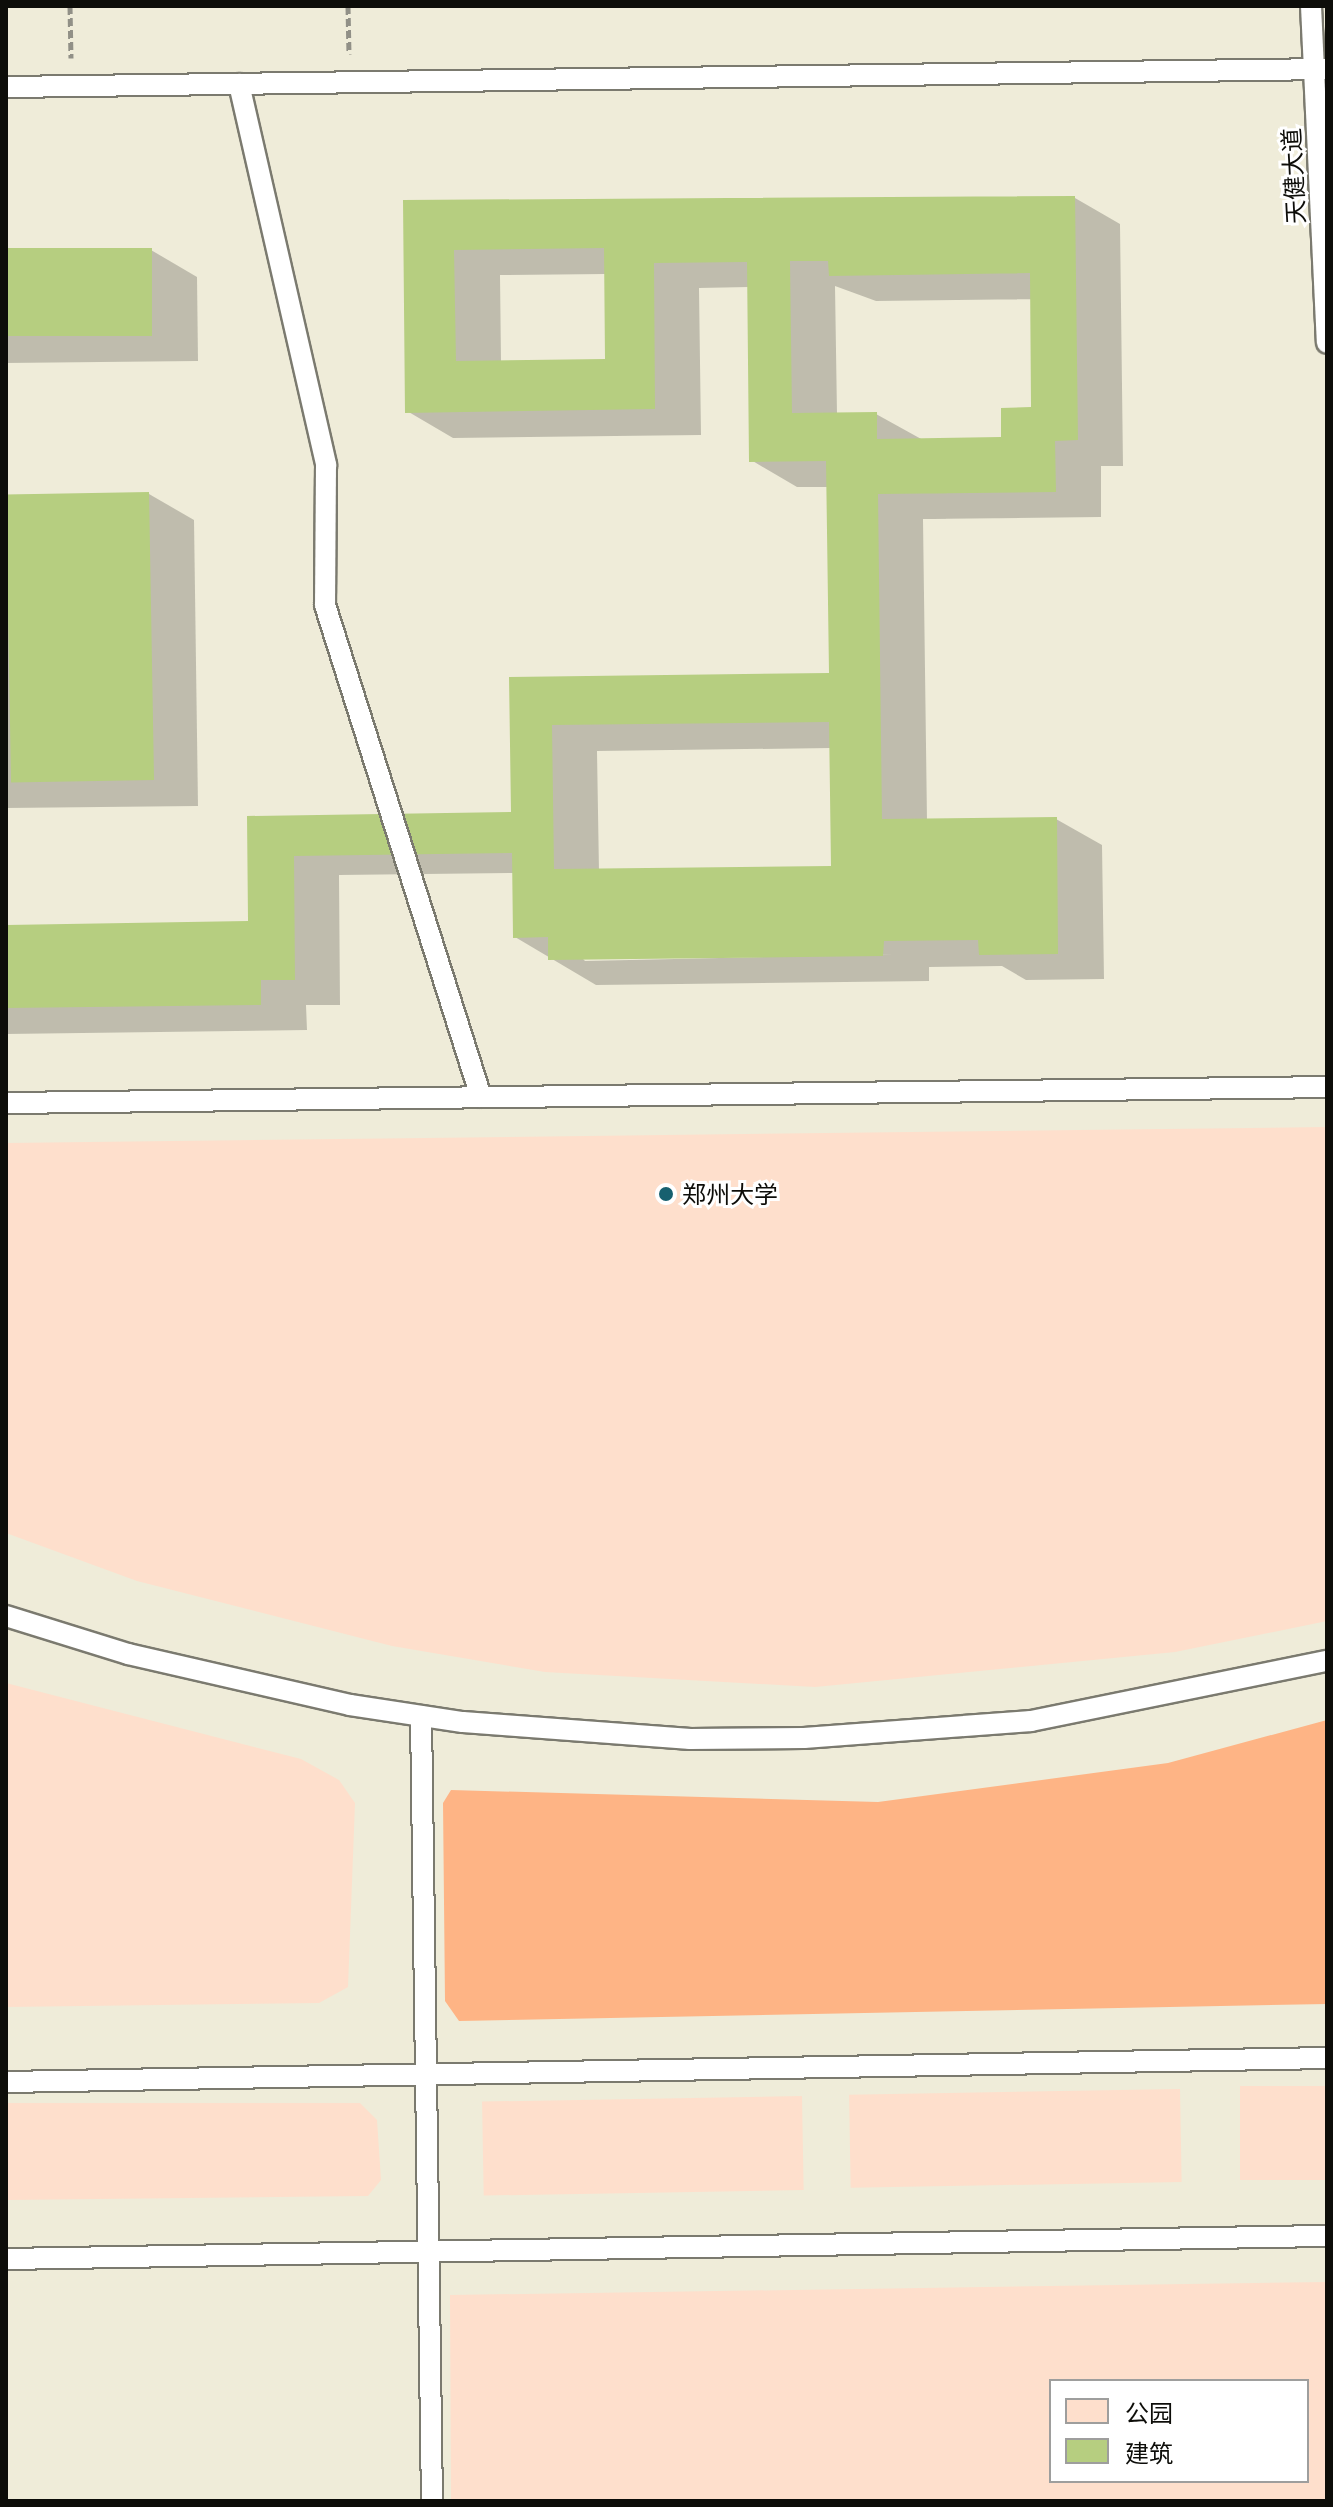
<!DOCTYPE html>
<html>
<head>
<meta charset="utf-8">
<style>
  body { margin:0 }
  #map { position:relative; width:1333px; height:2507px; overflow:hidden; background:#faf8eb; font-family:"Golos Text","Noto Sans SC",sans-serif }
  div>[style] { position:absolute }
  .built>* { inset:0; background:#efecd9 }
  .green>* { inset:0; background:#fedfcc; transform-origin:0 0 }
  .forest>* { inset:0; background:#feb485 }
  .shadow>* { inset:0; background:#0003 }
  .building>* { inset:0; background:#b6ce80; transform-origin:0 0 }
  .path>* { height:5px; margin-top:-2.5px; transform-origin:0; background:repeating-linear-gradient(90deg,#919087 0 8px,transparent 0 12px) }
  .roads { filter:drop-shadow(2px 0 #7b7a6f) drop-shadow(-2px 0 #7b7a6f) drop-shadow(0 2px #7b7a6f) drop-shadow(0 -2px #7b7a6f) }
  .lane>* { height:20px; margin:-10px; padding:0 10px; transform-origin:10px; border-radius:10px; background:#fff }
  .dots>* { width:22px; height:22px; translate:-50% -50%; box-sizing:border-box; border:4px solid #fff; border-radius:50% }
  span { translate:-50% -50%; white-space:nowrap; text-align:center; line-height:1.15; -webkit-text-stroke:6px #fff; paint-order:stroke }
  .street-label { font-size:24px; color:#0d0d09 }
  .poi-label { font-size:24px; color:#0d0d09 }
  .left { translate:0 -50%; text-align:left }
  .frame { position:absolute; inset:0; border:8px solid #0d0d09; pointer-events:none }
  .legend { position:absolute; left:1049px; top:2379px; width:260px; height:104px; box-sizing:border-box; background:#fff; border:2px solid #9e9e9d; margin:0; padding:10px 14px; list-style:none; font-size:24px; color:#0d0d09 }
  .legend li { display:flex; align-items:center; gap:16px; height:40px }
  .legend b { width:40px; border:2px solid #9e9e9d }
</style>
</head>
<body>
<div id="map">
  <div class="built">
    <div style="clip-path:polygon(evenodd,6px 6px,1327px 6px,1327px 2501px,6px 2501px,6px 6px,1051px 2381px,1307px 2381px,1307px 2481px,1051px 2481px,1051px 2381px)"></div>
  </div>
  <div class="green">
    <div style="clip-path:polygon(1327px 1127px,1327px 1621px,1175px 1652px,815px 1687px,545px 1672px,392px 1646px,137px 1581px,6px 1533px,6px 1143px)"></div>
    <div style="clip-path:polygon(6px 1683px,301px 1759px,339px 1780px,355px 1803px,348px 1987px,319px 2003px,6px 2007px)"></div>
    <div style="left:1327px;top:2086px;width:94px;height:87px;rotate:90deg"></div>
    <div style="left:1180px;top:2089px;width:93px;height:331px;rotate:89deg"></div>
    <div style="left:802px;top:2096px;width:94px;height:320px;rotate:89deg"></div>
    <div style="clip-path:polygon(6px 2103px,360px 2103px,377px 2120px,381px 2180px,368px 2196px,6px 2200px)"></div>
    <div style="clip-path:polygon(evenodd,1327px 2282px,1327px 2501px,451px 2501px,450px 2295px,1327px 2282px,1307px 2381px,1307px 2481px,1051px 2481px,1051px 2381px,1307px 2381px)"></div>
  </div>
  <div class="forest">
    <div style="clip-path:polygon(1327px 1720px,1327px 2004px,459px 2021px,445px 2001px,443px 1803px,451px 1790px,878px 1802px,1168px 1763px)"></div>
  </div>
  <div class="shadow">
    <div style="clip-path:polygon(evenodd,1075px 198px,1120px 224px,1123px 466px,1101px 466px,1101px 517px,923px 519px,927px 820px,1056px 819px,1102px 845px,1104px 979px,1026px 980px,1002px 966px,929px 967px,929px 981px,596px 985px,515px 937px,514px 873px,339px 875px,340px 1005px,306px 1005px,307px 1030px,6px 1034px,6px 927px,250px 923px,249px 818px,513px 816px,511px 679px,831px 675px,829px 487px,797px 487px,751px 460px,749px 287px,699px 288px,701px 435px,453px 438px,407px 411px,405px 202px,1075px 198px,606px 274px,607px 361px,501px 362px,500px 275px,606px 274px,1075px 198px,835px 286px,876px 301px,1032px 299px,1033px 409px,1003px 439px,923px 440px,876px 414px,837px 414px,835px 286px,1075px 198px,831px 748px,833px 868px,599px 871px,597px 751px,831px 748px,1075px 198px,893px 954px,585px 961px,581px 957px,893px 954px)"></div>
    <div style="clip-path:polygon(151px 250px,197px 277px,198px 361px,6px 363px,6px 252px)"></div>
    <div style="clip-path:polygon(149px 494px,194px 520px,198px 806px,6px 808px,6px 495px)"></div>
  </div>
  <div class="building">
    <div style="clip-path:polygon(evenodd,1075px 196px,1078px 440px,1055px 441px,1056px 492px,878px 494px,882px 819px,1057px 817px,1058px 954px,979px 955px,978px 940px,884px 941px,883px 956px,548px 960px,548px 937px,513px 938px,512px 853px,294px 856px,295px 980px,261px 980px,261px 1005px,6px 1008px,6px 925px,248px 921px,247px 816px,511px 812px,509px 677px,829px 673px,826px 461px,749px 462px,747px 262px,654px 263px,655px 409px,405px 413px,403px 200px,1075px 196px,604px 248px,605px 359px,456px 361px,454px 250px,604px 248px,1075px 196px,790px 261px,828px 261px,829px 276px,1030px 273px,1031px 407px,1001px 408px,1001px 437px,877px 439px,877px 412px,792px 413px,790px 261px,1075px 196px,829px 722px,831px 866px,554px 869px,552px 725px,829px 722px)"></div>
    <div style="left:152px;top:248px;width:88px;height:146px;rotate:90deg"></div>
    <div style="left:149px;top:492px;width:288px;height:143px;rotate:89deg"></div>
  </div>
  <div class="path">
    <div style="left:70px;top:6px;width:52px;rotate:88.9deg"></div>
    <div style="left:348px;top:6px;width:48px;rotate:88.8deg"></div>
  </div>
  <div class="roads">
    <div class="lane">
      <div style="left:1311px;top:6px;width:337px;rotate:87.3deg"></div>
      <div style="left:239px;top:84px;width:391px;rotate:77.1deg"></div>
      <div style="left:326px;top:465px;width:140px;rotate:90.4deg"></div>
      <div style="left:325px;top:605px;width:516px;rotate:72.41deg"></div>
      <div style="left:6px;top:87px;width:1321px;rotate:-0.78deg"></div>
      <div style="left:6px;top:1103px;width:1321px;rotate:-0.69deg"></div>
      <div style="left:6px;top:1616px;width:128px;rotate:17.3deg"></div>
      <div style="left:128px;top:1654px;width:228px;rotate:12.9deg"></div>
      <div style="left:350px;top:1705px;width:114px;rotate:8.6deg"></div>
      <div style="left:463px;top:1722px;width:228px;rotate:4.3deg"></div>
      <div style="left:690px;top:1739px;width:114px;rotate:-0.5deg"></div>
      <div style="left:804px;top:1738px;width:228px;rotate:-4.3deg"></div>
      <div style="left:1031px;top:1721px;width:302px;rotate:-11.5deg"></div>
      <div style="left:421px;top:1716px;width:785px;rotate:89.2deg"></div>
      <div style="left:6px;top:2082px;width:1321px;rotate:-1.04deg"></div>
      <div style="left:6px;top:2259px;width:1321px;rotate:-1deg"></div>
    </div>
  </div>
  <div class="dots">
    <div style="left:666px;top:1194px;background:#17606f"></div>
  </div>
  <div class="street-label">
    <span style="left:1293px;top:176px;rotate:-93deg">天健大道</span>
  </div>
  <div class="poi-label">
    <span class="left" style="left:682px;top:1194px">郑州大学</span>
  </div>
  <div class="frame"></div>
  <ul class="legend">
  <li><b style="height:22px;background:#fedfcc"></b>公园</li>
  <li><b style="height:22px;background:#b6ce80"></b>建筑</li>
  </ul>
</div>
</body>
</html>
